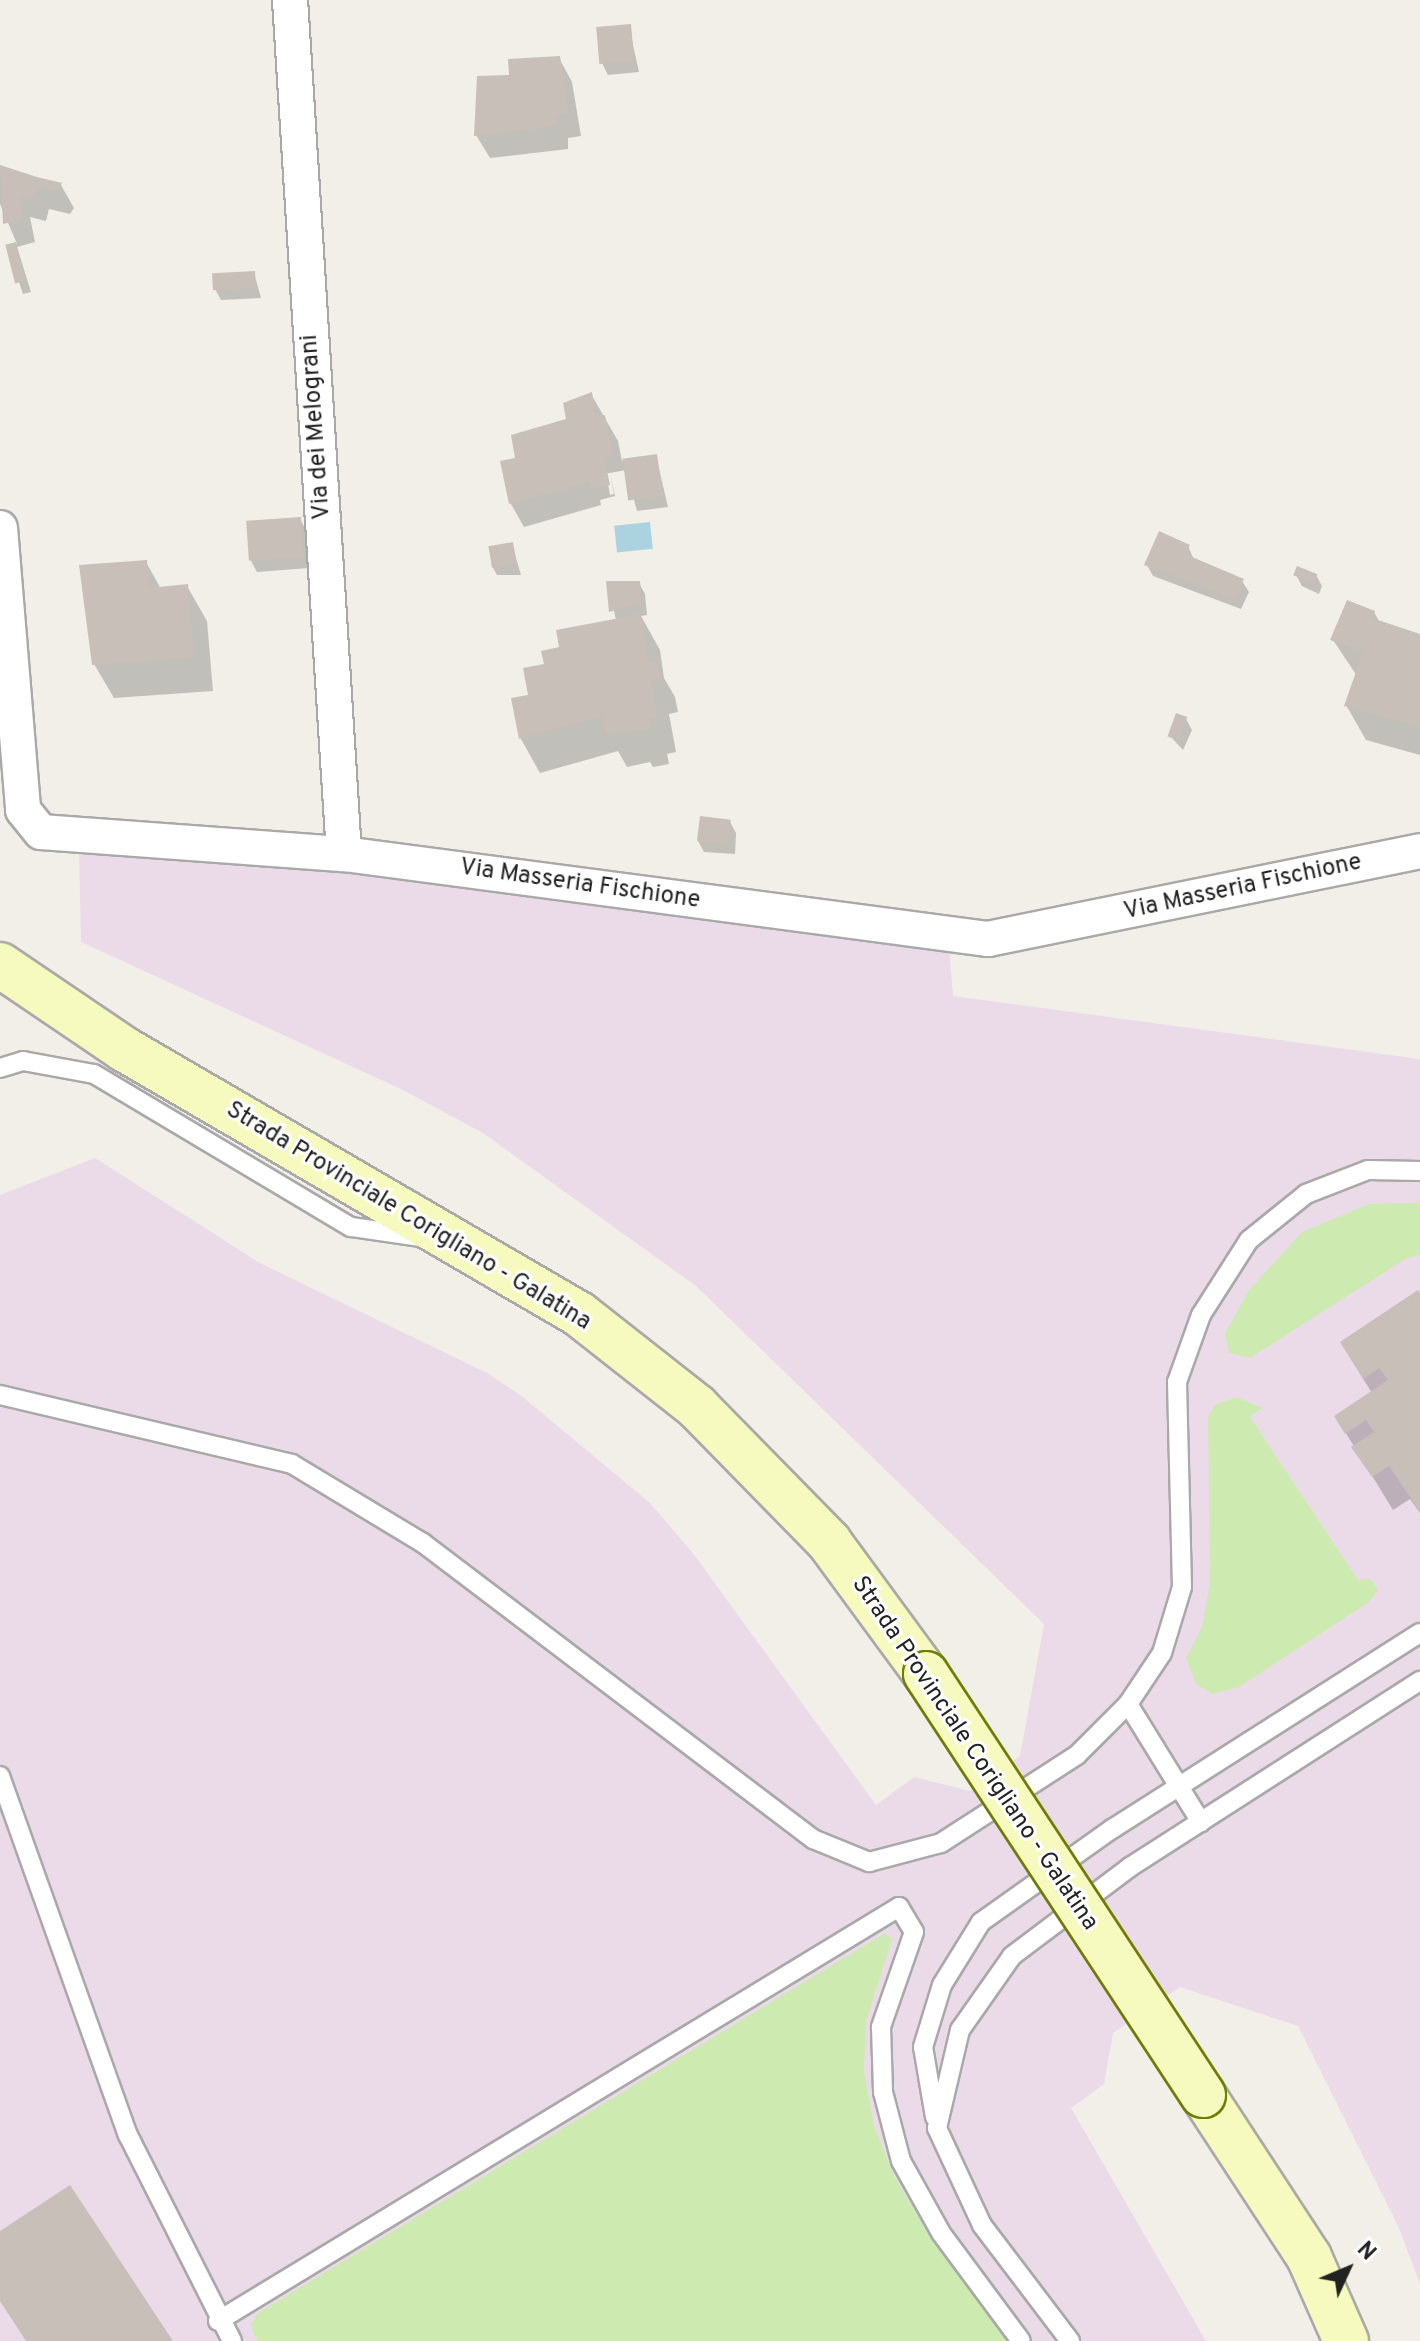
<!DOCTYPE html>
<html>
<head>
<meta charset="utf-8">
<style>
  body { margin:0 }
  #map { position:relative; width:1420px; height:2341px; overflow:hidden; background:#f2efe9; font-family:Overpass,sans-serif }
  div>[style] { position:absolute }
  .industrial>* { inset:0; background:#ebdbe8 }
  .grass>* { inset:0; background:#cdebb0 }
  .water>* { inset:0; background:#aad3df; transform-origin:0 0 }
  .shadow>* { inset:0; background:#0003 }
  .building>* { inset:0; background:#c7bfb8; transform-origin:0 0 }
  .roads { filter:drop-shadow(2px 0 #a9a9a9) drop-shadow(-2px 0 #a9a9a9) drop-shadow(0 2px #a9a9a9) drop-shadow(0 -2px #a9a9a9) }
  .lane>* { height:18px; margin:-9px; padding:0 9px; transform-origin:9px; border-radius:9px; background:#fff }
  .street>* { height:34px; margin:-17px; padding:0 17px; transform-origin:17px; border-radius:17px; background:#fff }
  .secondary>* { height:44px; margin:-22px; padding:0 22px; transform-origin:22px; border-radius:22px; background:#f7fabf }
  .bridges { filter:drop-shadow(2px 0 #707d05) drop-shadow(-2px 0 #707d05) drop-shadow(0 2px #707d05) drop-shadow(0 -2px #707d05) }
  .secondary-bridge>* { height:44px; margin:-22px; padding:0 22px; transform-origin:22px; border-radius:22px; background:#f7fabf }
  span { translate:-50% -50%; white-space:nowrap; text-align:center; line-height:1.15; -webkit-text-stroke:6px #fff; paint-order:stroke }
  .street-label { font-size:24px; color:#222 }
  .north { position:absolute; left:1308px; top:2229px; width:80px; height:80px; -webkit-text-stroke:6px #fff; paint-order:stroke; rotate:46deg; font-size:22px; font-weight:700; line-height:32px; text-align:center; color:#222 }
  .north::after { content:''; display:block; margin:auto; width:28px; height:36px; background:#222; clip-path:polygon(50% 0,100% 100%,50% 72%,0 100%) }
</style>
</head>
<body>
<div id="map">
  <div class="industrial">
    <div style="clip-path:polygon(79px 851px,309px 861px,949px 947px,953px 996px,1420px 1059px,1420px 2284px,1399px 2228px,1298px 2026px,1180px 1987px,1113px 2033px,1104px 2084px,1071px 2108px,1206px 2341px,0 2341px,0 1195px,95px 1158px,260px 1263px,487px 1373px,524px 1398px,650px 1503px,692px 1552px,876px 1805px,914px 1777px,970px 1791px,1020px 1756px,1044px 1624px,696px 1286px,483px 1133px,403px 1090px,81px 942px)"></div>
  </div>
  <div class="grass">
    <div style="clip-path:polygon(1420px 1203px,1420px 1255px,1407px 1258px,1250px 1358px,1229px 1353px,1225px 1333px,1249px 1290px,1302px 1232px,1369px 1204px)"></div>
    <div style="clip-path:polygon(1237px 1397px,1262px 1408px,1250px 1417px,1358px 1580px,1371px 1579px,1378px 1590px,1369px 1602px,1239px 1687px,1212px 1694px,1196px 1684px,1186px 1658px,1202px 1627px,1210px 1581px,1208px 1417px,1215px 1405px)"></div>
    <div style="clip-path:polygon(885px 1933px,892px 1940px,866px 2021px,864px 2071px,874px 2126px,894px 2176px,931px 2239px,1007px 2341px,258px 2341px,254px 2335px,251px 2324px,258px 2313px)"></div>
  </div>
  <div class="water">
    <div style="left:650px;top:522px;width:27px;height:36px;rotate:84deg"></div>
  </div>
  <div class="shadow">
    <div style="clip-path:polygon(629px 27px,639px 72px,608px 75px,602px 63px)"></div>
    <div style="clip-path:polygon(559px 58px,572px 82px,581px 136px,568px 138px,568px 149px,490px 158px,476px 135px,511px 77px)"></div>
    <div style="clip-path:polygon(0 167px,61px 185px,74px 208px,70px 214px,49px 209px,46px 221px,30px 217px,35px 242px,17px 247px,31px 292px,23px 294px,7px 246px,17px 244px,0 204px)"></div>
    <div style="clip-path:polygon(254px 273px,261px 298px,221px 300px,215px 289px)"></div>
    <div style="clip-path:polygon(evenodd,591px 394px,618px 441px,622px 461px,656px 456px,668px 507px,637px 511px,626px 470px,610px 473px,615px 496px,600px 500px,601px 505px,524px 527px,511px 504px,503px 462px,518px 459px,568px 421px,591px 394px,606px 473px,610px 473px,614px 494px,610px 495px,606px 473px)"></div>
    <div style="clip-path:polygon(300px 519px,306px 530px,309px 568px,257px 572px,251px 561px)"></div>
    <div style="clip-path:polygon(512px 544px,521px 575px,497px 575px,491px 564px)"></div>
    <div style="clip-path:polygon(1188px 546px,1194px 560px,1242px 581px,1249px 592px,1241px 609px,1153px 576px,1147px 565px)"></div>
    <div style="clip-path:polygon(146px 562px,161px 589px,187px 586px,207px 621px,213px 691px,114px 698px,94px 664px)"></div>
    <div style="clip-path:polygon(1296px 575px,1316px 575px,1322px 586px,1319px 594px,1302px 586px)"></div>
    <div style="clip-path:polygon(608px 583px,639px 583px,645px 594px,647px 615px,641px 616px,660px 650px,664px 678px,675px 697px,678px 712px,669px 714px,676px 752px,667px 754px,669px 764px,653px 767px,650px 762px,627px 767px,618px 751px,540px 773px,521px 739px,514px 700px,531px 696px,561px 648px,616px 620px)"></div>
    <div style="clip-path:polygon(1374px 612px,1380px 623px,1420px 636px,1420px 755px,1366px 740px,1346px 705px,1357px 676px,1333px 640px)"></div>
    <div style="clip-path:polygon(1186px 719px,1192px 730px,1183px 750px,1170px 736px)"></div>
    <div style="clip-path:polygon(730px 822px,736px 833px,735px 854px,704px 852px,698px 841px)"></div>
    <div style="clip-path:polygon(1420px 1297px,1420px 1513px,1410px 1499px,1393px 1510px,1336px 1417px,1372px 1393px,1362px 1377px)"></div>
  </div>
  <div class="building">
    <div style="left:631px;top:24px;width:37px;height:35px;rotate:85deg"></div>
    <div style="clip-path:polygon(560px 56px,569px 113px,556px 115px,556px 126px,474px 136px,477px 76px,509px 75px,508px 59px)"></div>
    <div style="clip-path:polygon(0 165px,37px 177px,62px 183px,57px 191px,36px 186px,33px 198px,19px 195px,23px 219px,3px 224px)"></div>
    <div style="left:16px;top:242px;width:40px;height:11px;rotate:76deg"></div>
    <div style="left:255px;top:271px;width:17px;height:43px;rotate:87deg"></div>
    <div style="clip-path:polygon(592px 392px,596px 417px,605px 415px,613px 454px,604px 456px,610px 485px,591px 490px,590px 482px,509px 504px,500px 461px,515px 458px,511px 435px,566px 419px,563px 403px)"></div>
    <div style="left:657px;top:454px;width:42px;height:35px;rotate:82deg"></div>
    <div style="left:301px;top:517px;width:40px;height:55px;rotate:86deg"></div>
    <div style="clip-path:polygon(1159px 531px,1190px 545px,1185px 554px,1244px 579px,1235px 599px,1144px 565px)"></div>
    <div style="left:513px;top:542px;width:22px;height:25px;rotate:80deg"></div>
    <div style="clip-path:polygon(147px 560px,149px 588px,188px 584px,194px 657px,92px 665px,79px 565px)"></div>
    <div style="left:1297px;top:566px;width:22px;height:10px;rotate:22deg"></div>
    <div style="clip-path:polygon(606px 581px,640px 581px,642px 603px,609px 612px)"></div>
    <div style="clip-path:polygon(1347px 600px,1375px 611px,1372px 618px,1420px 634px,1420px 727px,1344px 706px,1363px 652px,1330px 640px)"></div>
    <div style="clip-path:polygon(641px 614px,648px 662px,656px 660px,660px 678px,651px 680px,657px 717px,649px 719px,651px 730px,606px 733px,602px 716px,519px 739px,511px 698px,528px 695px,523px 668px,544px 664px,541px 651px,559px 647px,556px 630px)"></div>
    <div style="left:1176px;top:713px;width:12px;height:25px;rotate:20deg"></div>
    <div style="left:700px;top:816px;width:31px;height:25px;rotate:7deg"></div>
    <div style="clip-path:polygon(1418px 1290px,1420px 1293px,1420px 1512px,1389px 1466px,1372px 1477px,1351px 1447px,1374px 1432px,1366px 1420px,1345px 1434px,1334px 1416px,1388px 1380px,1379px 1368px,1363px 1379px,1340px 1342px)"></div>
    <div style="clip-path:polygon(70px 2185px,173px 2341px,26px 2341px,0 2301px,0 2231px)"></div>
  </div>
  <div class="roads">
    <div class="lane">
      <div style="left:0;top:1068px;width:24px;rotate:-17deg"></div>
      <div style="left:23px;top:1061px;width:72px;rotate:10.4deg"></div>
      <div style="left:94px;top:1074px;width:299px;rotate:30.8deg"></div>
      <div style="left:351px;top:1227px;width:70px;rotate:8.2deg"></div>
      <div style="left:0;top:1395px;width:300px;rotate:13.3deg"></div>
      <div style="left:292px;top:1464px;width:153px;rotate:31.1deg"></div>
      <div style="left:423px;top:1543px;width:490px;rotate:37.2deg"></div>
      <div style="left:813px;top:1839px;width:61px;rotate:22.3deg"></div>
      <div style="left:869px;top:1862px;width:74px;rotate:-14.8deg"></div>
      <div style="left:941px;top:1843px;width:162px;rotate:-32.9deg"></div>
      <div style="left:1077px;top:1755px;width:72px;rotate:-45deg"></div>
      <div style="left:1128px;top:1704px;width:61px;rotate:-56.3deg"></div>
      <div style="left:1162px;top:1653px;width:69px;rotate:-73.1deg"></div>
      <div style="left:1182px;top:1587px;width:205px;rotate:-91.4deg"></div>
      <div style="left:1177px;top:1382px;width:71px;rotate:-70.3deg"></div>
      <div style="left:1201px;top:1315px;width:89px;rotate:-57.4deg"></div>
      <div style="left:1249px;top:1240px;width:73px;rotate:-38.9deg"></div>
      <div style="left:1306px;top:1194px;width:66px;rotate:-21.2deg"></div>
      <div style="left:1368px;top:1170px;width:52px;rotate:1.1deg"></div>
      <div style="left:1128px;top:1704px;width:139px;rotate:58.3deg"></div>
      <div style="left:0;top:1776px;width:381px;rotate:70.4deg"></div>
      <div style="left:128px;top:2135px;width:231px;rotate:63.2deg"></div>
      <div style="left:935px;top:2117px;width:71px;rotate:-99.7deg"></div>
      <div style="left:923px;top:2047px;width:65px;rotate:-73deg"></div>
      <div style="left:942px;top:1985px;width:74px;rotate:-58.2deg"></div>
      <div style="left:981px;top:1922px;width:161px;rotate:-35.4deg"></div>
      <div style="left:1112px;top:1829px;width:365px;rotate:-32.5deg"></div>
      <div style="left:218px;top:2321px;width:797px;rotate:-31.3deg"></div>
      <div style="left:899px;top:1907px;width:29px;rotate:59deg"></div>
      <div style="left:914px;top:1932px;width:101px;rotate:109.2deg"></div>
      <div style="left:881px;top:2027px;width:65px;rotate:88.2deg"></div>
      <div style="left:883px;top:2092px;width:71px;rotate:75.4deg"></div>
      <div style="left:901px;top:2161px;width:82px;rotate:60.9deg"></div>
      <div style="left:941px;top:2233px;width:134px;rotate:53.5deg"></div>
      <div style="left:1070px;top:2341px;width:146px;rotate:-127.2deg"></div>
      <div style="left:982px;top:2225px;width:107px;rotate:-114.9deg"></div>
      <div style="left:937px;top:2128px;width:101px;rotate:-76.8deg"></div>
      <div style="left:960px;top:2030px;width:90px;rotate:-54.9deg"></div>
      <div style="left:1012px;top:1956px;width:148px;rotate:-37deg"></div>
      <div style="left:1130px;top:1867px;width:345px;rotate:-32.7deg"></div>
    </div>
    <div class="street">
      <div style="left:290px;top:0;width:856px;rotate:86.38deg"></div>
      <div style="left:0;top:528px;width:283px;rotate:85.3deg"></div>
      <div style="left:23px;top:810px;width:28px;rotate:51deg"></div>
      <div style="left:41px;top:832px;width:304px;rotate:4.2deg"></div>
      <div style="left:344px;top:854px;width:650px;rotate:7.52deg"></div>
      <div style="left:988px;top:939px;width:441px;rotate:-11.5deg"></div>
    </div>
    <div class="secondary">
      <div style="left:0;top:965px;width:150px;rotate:34.1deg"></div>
      <div style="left:124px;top:1049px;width:527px;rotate:30.22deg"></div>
      <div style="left:579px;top:1314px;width:150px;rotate:38.2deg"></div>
      <div style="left:697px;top:1407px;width:189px;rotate:45.6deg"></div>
      <div style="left:829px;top:1542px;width:164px;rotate:53.7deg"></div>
      <div style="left:1203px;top:2095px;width:194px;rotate:56.8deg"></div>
      <div style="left:1309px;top:2257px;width:92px;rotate:66.2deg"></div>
    </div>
  </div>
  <div class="bridges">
    <div class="secondary-bridge">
      <div style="left:926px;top:1674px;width:504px;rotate:56.66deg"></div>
    </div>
  </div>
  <div class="street-label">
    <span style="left:317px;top:427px;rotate:-94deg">Via dei Melograni</span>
    <span style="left:580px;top:885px;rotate:8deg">Via Masseria Fischione</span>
    <span style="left:1243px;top:888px;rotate:-12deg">Via Masseria Fischione</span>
    <span style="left:408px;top:1217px;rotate:31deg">Strada Provinciale Corigliano - Galatina</span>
    <span style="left:974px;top:1754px;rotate:56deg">Strada Provinciale Corigliano - Galatina</span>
  </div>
  <div class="north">N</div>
</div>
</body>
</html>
